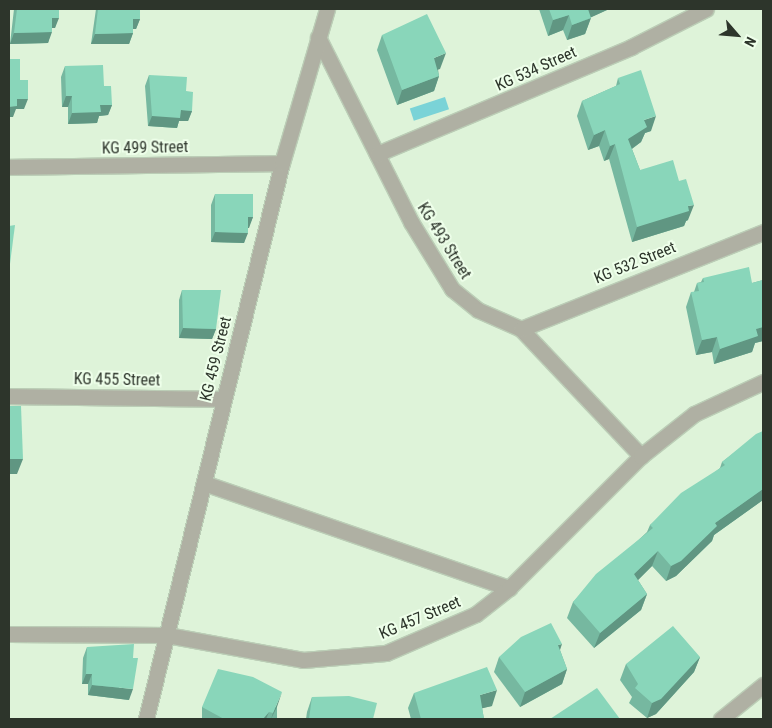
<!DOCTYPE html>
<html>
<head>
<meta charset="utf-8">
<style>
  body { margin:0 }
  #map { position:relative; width:772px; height:728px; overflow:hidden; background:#def3d9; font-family:"Roboto Condensed",sans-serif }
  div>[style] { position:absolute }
  .water>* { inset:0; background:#7ad3d7; transform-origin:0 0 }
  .roads { filter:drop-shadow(1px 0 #bbcdb6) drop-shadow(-1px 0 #bbcdb6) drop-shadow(0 1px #bbcdb6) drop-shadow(0 -1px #bbcdb6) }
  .minor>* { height:15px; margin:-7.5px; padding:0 7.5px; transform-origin:7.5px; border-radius:7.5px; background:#afb0a3 }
  .wall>* { inset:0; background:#76b8a0; transform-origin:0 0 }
  .shaded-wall>* { inset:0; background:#609682 }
  .building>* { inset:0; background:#89d6ba }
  span { translate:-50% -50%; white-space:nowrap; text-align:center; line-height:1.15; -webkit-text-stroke:4px #eeffea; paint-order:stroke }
  .street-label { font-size:16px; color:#2d352b }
  .frame { position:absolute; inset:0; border:10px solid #2d352b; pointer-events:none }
  .north { position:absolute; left:712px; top:10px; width:50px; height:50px; -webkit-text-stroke:4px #eeffea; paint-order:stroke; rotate:117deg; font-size:14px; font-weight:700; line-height:20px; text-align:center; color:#2d352b }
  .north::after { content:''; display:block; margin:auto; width:18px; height:22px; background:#2d352b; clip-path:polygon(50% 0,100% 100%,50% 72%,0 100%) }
</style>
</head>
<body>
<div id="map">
  <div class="water">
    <div style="left:445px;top:97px;width:13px;height:37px;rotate:72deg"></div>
  </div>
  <div class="roads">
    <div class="minor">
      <div style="left:318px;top:37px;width:207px;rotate:63.3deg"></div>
      <div style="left:411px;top:222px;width:79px;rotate:58.5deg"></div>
      <div style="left:452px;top:289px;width:33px;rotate:39deg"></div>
      <div style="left:478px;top:310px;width:47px;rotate:23.8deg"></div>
      <div style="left:521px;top:329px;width:175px;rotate:46.6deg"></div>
      <div style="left:377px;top:154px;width:276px;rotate:-22.8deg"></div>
      <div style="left:631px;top:47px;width:84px;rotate:-26.9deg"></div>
      <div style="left:9px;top:167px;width:273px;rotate:-0.8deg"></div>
      <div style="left:521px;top:329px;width:261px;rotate:-21.8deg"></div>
      <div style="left:9px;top:396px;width:215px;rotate:0.8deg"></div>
      <div style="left:204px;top:483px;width:323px;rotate:19deg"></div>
      <div style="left:9px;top:634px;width:158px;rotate:0.4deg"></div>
      <div style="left:167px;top:635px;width:138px;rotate:10.4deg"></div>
      <div style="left:303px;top:660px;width:83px;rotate:-4.8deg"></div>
      <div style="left:386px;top:653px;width:98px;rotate:-23.4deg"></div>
      <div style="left:476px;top:614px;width:42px;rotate:-38.2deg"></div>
      <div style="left:509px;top:588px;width:187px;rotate:-45deg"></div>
      <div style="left:641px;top:456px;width:68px;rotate:-38.4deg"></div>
      <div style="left:694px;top:414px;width:76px;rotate:-24.9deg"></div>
      <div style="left:146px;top:719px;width:572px;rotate:-76.26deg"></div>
      <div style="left:282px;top:163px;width:160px;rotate:-73.7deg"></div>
      <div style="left:721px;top:719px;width:54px;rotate:-39deg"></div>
    </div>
  </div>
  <div class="wall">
    <div style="clip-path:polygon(14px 9px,59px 9px,55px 28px,52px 28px,48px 43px,10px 44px)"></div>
    <div style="clip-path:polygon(96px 9px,140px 9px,140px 19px,136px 29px,133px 29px,133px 33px,129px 44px,91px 44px)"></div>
    <div style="clip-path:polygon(539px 9px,607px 9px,607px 10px,591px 17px,585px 34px,567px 40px,563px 30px,548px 36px)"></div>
    <div style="clip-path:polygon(382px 35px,440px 69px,438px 69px,439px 76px,434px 91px,397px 105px,377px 50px)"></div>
    <div style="clip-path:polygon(65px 66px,104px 86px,112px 105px,108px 115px,99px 116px,97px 123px,68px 124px,68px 107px,62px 107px,61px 77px)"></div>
    <div style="clip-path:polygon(149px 75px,186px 91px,192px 111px,188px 121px,179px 121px,177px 128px,148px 126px,145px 86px)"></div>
    <div style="clip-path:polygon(618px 78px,651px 131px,645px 133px,641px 142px,632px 149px,640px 170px,688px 220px,686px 221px,684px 226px,632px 242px,609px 159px,604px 161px,599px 146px,588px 150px,577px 116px,582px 101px,616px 86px)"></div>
    <div style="clip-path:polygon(215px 194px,253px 217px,248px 228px,244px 243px,211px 242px,211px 205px)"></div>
    <div style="clip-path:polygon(703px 278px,752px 283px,763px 280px,763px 341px,755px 343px,752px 352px,714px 364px,712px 352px,696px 355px,686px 307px,691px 292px,694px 292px,697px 283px,701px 282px)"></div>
    <div style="clip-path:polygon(182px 290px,216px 329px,212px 339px,179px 338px,179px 300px)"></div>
    <div style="clip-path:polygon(763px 431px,763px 500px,714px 535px,712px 541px,676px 576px,666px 581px,652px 566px,638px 580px,647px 594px,641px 610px,594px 648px,567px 618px,573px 602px,647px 532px,650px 525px,720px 468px,722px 462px)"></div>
    <div style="clip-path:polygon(87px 647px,129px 700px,88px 695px,88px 684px,82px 684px,83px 658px)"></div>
    <div style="clip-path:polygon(560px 650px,567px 669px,562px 684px,520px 707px,494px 672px,499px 657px)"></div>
    <div style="clip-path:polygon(700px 657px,694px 672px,656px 714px,647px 718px,629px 703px,632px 697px,620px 680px,626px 664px)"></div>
    <div style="clip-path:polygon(414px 693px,492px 706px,482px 708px,484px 719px,411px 719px,408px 708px)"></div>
    <div style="clip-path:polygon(312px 697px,373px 719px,306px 719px,307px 712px)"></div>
    <div style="left:202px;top:707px;width:75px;height:13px"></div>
  </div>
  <div class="shaded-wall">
    <div style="clip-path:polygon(586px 9px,607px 9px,607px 10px,581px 22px)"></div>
    <div style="clip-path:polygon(569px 15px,563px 30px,548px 36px,553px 20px)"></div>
    <div style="clip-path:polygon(52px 18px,59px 18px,55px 28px,48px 28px)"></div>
    <div style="clip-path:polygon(591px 18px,585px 34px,567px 40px,572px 25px)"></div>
    <div style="clip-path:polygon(133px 19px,140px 19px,136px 29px,129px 29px)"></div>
    <div style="clip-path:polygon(52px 32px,48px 43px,10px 44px,14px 33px)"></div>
    <div style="clip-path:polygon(133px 33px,129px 44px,91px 44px,95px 34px)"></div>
    <div style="clip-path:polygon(446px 53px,440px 69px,428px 73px,434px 58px)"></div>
    <div style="clip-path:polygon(439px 76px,434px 91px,397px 105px,402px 90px)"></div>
    <div style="clip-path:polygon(66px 96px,72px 96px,68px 107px,62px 107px)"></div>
    <div style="clip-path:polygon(17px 99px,28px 99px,24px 109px,16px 109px,13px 117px,9px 117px,9px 107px)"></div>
    <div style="clip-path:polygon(100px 105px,112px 105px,108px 115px,99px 116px,97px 123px,68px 124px,72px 113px)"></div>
    <div style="clip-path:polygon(181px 110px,192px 111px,188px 121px,179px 121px,177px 128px,148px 126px,152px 116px)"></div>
    <div style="clip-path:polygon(656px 116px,651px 131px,645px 133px,641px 142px,623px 155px,628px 139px,644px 120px)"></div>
    <div style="clip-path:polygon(605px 130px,599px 146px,588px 150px,594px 135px)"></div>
    <div style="clip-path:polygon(615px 144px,609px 159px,604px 161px,610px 146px)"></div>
    <div style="clip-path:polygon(694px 205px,688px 220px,686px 221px,684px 226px,632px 242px,637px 227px,688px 206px)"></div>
    <div style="clip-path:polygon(248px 217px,253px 217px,249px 228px,244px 228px)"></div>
    <div style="clip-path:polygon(215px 232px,248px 233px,244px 243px,211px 242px)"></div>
    <div style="clip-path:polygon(763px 327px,763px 341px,755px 343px,752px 352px,714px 364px,720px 349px,756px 329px)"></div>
    <div style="clip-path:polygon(183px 328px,216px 329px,212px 339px,179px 338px)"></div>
    <div style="clip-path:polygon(717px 337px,712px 352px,696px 355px,702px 340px)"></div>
    <div style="clip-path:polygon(9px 459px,23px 459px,17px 474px,9px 474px)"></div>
    <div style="clip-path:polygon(763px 489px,763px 500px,714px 535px,712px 541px,676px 576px,666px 581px,671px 566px,715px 523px)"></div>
    <div style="clip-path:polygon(658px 551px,652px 566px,628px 590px,634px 574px)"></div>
    <div style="clip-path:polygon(647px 594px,641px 610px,594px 648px,600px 633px)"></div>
    <div style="clip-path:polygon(562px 644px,557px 659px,558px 645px)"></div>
    <div style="clip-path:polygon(700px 657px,694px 672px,656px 714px,647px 718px,652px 703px)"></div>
    <div style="clip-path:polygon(567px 669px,562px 684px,520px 707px,525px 692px)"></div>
    <div style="clip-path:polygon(86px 674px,92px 674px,88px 684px,82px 684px)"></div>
    <div style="clip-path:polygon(92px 685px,133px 689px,129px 700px,88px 695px)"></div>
    <div style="clip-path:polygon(497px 690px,492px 706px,475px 710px,480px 695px)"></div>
    <div style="clip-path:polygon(282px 692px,277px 707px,271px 719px,273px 713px)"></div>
    <div style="clip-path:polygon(269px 712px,266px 719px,263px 719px)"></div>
  </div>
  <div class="building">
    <div style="clip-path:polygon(17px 9px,59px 9px,59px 18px,52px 18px,52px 32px,14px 33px)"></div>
    <div style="clip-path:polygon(98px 9px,140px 9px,140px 19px,133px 19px,133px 33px,95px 34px)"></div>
    <div style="clip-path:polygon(549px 9px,588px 9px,591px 18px,572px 25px,569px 15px,553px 20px)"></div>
    <div style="clip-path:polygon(427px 14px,446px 53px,434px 58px,439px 76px,402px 90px,382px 35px)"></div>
    <div style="clip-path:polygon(9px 59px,20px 59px,20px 80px,28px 80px,28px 99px,17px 99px,17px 106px,9px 107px)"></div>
    <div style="clip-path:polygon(103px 65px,104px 86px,111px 86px,112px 105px,100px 105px,101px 112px,72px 113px,72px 96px,66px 96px,65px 66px)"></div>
    <div style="clip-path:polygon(641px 70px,656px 116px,644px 120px,647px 127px,628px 139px,640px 170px,673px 160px,679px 181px,686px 179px,694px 205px,688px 206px,689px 211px,637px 227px,615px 144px,610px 146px,605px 130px,594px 135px,582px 101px,620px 84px,618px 78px)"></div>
    <div style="clip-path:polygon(149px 75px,187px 77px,186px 91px,193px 92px,192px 111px,181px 110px,180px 118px,152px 116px)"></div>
    <div style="clip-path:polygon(215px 194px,253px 194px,253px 217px,248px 217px,248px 233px,215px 232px)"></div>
    <div style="clip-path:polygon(15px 225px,10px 264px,9px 264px,9px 226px)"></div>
    <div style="clip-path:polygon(749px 267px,752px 283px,763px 280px,763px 327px,756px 329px,758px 336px,720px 349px,717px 337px,702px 340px,691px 292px,699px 291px,697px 283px,704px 282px,703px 278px)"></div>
    <div style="clip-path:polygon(182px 290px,221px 290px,216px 329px,183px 328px)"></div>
    <div style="clip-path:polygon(9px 406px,21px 406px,23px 459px,9px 459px)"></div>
    <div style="clip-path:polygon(763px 431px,763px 489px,715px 523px,717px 526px,681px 561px,671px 566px,658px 551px,634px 574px,647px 594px,600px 633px,573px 602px,596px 574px,653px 528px,650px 525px,681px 493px,725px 465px,722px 462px,756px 434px)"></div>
    <div style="clip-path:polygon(551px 623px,562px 644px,558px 645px,567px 669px,525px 692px,499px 657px,521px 637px)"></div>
    <div style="clip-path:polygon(673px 626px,700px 657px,661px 699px,652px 703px,635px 688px,638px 684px,626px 664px)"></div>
    <div style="clip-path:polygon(134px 644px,133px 658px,138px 658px,133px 689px,92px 685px,92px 674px,86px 674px,87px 647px)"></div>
    <div style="clip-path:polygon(487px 667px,497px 690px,480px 695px,484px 719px,421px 719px,414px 693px)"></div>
    <div style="clip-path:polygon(218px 669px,253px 677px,282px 692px,273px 713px,269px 712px,263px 719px,224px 719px,202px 707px)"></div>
    <div style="clip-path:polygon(597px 688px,620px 719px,550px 719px)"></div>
    <div style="clip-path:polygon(349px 696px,377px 703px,373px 719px,309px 719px,312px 697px)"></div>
  </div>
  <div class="street-label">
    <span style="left:536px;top:69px;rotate:-24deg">KG 534 Street</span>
    <span style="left:145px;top:148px;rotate:-1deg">KG 499 Street</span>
    <span style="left:444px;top:241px;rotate:58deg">KG 493 Street</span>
    <span style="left:635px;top:263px;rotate:-22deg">KG 532 Street</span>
    <span style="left:216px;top:359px;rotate:-76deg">KG 459 Street</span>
    <span style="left:117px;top:380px;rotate:1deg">KG 455 Street</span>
    <span style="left:420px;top:618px;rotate:-23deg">KG 457 Street</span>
  </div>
  <div class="frame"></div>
  <div class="north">N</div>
</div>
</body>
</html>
